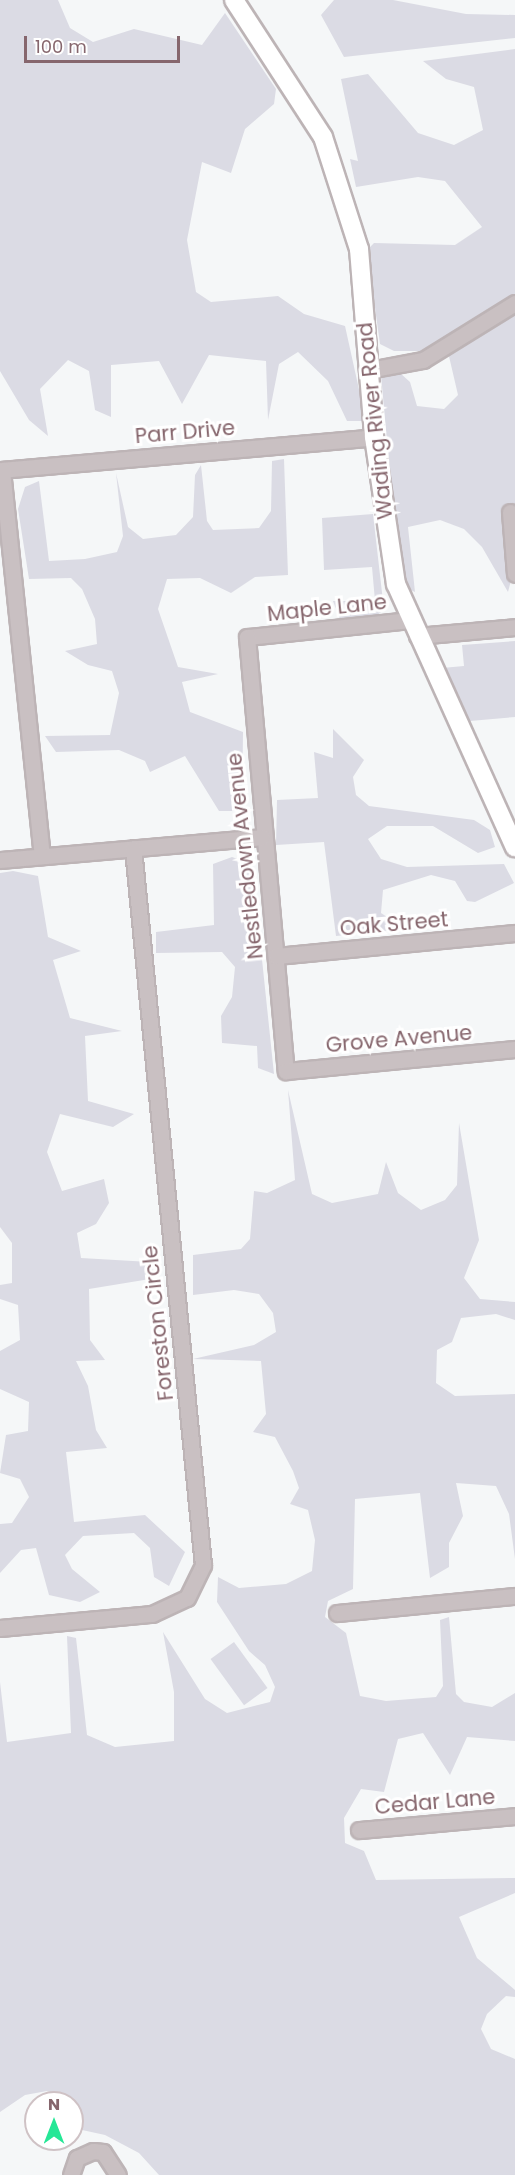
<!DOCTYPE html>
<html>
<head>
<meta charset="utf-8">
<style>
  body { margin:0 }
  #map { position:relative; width:515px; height:2175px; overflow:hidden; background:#f5f7f8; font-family:Poppins,sans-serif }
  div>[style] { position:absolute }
  .green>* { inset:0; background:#dbdbe4; transform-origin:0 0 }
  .roads { filter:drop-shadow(2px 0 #bdb4b6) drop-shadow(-2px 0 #bdb4b6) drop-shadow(0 2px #bdb4b6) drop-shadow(0 -2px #bdb4b6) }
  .minor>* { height:15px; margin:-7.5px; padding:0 7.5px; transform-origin:7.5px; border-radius:7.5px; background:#c9c0c2 }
  .major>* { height:18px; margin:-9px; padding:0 9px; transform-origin:9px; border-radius:9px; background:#fff }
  span { translate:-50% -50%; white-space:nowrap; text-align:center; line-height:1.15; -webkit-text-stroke:6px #fff; paint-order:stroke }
  .street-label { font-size:21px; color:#86666d }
  .north { position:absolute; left:24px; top:2091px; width:60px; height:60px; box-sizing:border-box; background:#fff; border:2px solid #cfc2c5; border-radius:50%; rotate:0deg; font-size:16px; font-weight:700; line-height:24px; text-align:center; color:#86666d }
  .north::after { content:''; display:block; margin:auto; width:21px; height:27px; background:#25e796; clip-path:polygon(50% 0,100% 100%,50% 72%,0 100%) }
  .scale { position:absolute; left:24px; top:36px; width:156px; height:27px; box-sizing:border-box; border:3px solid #86666d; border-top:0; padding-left:8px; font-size:18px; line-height:21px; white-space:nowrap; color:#86666d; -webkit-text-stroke:4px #fff; paint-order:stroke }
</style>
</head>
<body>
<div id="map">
  <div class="green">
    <div style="clip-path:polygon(0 0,58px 0,70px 28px,93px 42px,134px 29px,202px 45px,225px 13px,276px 89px,274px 104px,245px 129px,231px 173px,202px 162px,187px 240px,196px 292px,211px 302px,278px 296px,304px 314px,345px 326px,366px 421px,347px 421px,328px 381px,298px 352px,279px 364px,268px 420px,266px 361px,209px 355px,182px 404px,159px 361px,111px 365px,111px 417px,95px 410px,89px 371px,68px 360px,40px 389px,48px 436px,29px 420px,0 371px)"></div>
    <div style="clip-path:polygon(334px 0,393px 0,466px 14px,515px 15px,515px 38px,344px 57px,321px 15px)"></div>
    <div style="clip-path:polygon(515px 49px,515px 298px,425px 351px,394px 351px,380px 344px,367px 250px,374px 243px,455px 245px,482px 227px,445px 181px,418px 177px,356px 187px,350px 159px,358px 161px,341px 79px,368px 74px,418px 133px,454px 145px,483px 130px,474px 87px,446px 79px,423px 61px)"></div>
    <div style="clip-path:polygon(515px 315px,515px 565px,508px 592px,482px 547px,464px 529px,440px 520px,408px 527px,415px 592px,404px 587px,395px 528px,381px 375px,400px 373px,410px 382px,417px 406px,444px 409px,458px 395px,448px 352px)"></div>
    <div style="clip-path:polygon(284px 459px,288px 575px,255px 577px,231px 593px,200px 578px,167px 579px,158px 609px,178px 667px,218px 674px,182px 682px,190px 712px,243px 732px,242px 811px,219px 811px,185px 756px,150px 772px,145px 761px,119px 750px,56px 752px,45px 736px,110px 735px,119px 693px,112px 671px,88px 665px,65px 651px,97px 644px,95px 619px,82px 589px,71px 578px,29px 579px,18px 509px,25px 487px,39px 481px,49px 561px,85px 559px,117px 552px,123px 536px,116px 473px,128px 527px,143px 539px,176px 535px,193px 517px,195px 475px,201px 465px,207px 521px,213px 530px,259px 528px,271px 511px,272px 461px)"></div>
    <div style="clip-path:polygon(373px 514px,384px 610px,373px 618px,340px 619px,333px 601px,375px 601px,372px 567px,324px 570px,322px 518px)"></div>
    <div style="clip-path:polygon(515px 641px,515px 717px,470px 721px,442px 668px,464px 666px,462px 645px)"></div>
    <div style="clip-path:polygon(333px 729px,364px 760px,353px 777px,356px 795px,369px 806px,474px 820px,490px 830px,495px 847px,478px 853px,433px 826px,387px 826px,368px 839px,381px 859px,407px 867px,504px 864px,514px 883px,475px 902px,467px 901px,455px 881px,431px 875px,383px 890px,381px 913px,405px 929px,336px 936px,324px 842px,276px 845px,277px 800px,318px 798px,314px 752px,333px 758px)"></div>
    <div style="clip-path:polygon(232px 857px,252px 864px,274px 1074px,258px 1068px,257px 1046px,222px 1043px,221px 1016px,232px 997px,235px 967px,222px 952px,156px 953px,156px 932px,214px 925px,213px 864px)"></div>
    <div style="clip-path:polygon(13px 871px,38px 876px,48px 937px,81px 951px,53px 960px,70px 1018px,122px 1031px,85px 1036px,88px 1101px,134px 1114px,113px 1127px,60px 1114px,47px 1152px,62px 1191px,104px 1179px,109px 1203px,96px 1224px,77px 1233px,81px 1258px,150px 1262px,156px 1278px,89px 1289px,90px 1340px,105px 1360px,76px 1361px,88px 1386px,96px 1430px,107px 1448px,66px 1452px,74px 1522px,145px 1515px,185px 1552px,169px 1586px,154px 1577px,150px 1548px,134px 1533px,83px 1536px,65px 1555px,72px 1569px,100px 1592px,80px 1602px,49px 1595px,36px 1548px,21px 1550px,0 1573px,0 1524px,12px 1523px,29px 1497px,20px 1479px,0 1473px,6px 1435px,28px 1431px,29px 1402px,0 1389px,0 1351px,20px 1340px,18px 1305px,0 1299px,0 1285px,12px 1283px,12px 1243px,0 1227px,0 873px)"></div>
    <div style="clip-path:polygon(288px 1090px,312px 1194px,332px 1203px,378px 1194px,386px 1162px,398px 1193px,421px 1210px,445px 1200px,457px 1185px,459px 1123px,479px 1240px,464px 1278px,480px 1299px,515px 1302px,515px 1320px,496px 1314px,461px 1318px,452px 1342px,437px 1350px,436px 1383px,455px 1396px,515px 1394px,515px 1559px,509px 1514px,496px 1486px,456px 1483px,463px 1516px,449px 1543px,449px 1567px,430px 1578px,420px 1493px,355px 1499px,353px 1589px,328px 1601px,325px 1617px,346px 1633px,360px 1696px,386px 1701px,436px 1697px,443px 1686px,440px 1620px,449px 1617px,456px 1694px,464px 1702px,492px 1707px,515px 1693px,515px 1741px,467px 1737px,450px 1775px,423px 1733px,398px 1739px,384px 1792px,361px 1789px,344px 1818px,345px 1843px,364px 1851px,376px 1880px,515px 1878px,515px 1893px,459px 1917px,477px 1958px,515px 1990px,515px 1997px,506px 1996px,487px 2014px,481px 2029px,491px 2049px,515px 2059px,515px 2175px,159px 2175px,139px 2153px,105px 2135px,73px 2128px,72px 2103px,64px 2103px,61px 2095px,47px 2091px,25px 2095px,0 2112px,0 1682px,7px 1742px,71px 1733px,67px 1636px,76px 1638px,87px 1735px,115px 1747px,174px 1741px,174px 1692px,163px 1632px,205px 1699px,227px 1713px,270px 1702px,275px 1687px,265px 1665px,249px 1651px,217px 1602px,218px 1577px,239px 1588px,286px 1584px,312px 1571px,315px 1540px,308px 1510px,290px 1504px,299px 1488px,293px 1471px,275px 1437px,253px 1432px,266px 1414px,261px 1361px,193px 1359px,254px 1345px,276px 1332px,273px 1313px,259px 1294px,234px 1290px,193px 1295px,193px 1255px,241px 1249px,250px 1239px,254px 1191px,267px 1193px,295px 1180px)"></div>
    <div style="left:234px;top:1642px;width:57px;height:29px;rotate:54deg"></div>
  </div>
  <div class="roads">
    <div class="minor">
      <div style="left:369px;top:370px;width:55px;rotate:-10.5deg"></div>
      <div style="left:423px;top:360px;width:108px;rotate:-31.8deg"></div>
      <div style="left:0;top:470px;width:375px;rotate:-5deg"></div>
      <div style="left:2px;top:470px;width:388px;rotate:84.1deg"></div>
      <div style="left:510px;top:512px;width:62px;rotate:85.4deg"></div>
      <div style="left:410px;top:620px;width:164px;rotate:174deg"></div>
      <div style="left:247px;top:637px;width:436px;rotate:84.9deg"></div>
      <div style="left:286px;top:1071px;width:230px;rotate:-5.5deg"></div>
      <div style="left:417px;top:636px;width:98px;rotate:-5.2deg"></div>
      <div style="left:0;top:860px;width:263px;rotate:-5deg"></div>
      <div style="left:276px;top:956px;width:240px;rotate:-5.5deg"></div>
      <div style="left:337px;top:1613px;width:179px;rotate:-5.5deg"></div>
      <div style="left:0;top:1628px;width:153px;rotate:-5.3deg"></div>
      <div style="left:152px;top:1614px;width:38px;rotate:-25deg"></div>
      <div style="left:187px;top:1598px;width:37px;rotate:-64deg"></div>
      <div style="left:203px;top:1565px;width:720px;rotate:-95.58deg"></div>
      <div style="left:359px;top:1830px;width:157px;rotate:-5.1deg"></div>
      <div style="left:71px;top:2175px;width:18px;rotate:-71deg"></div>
      <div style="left:77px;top:2158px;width:17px;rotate:-24deg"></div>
      <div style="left:93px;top:2151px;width:10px;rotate:6deg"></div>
      <div style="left:103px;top:2152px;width:27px;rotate:57deg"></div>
    </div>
    <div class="major">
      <div style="left:234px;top:0;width:163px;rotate:57deg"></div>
      <div style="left:323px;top:137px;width:118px;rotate:72.2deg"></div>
      <div style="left:359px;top:249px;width:189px;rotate:85.4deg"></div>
      <div style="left:374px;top:437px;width:149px;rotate:81.5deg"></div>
      <div style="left:396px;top:584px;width:289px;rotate:65.7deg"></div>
    </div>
  </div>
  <div class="street-label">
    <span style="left:375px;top:421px;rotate:-96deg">Wading River Road</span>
    <span style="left:185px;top:432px;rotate:-5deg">Parr Drive</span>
    <span style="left:327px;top:608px;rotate:-6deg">Maple Lane</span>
    <span style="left:245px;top:856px;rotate:-96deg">Nestledown Avenue</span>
    <span style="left:394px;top:924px;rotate:-5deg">Oak Street</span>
    <span style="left:399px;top:1039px;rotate:-5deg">Grove Avenue</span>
    <span style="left:158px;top:1323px;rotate:-96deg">Foreston Circle</span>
    <span style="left:435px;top:1802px;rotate:-5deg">Cedar Lane</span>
  </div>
  <div class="north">N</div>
  <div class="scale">100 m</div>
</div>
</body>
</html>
